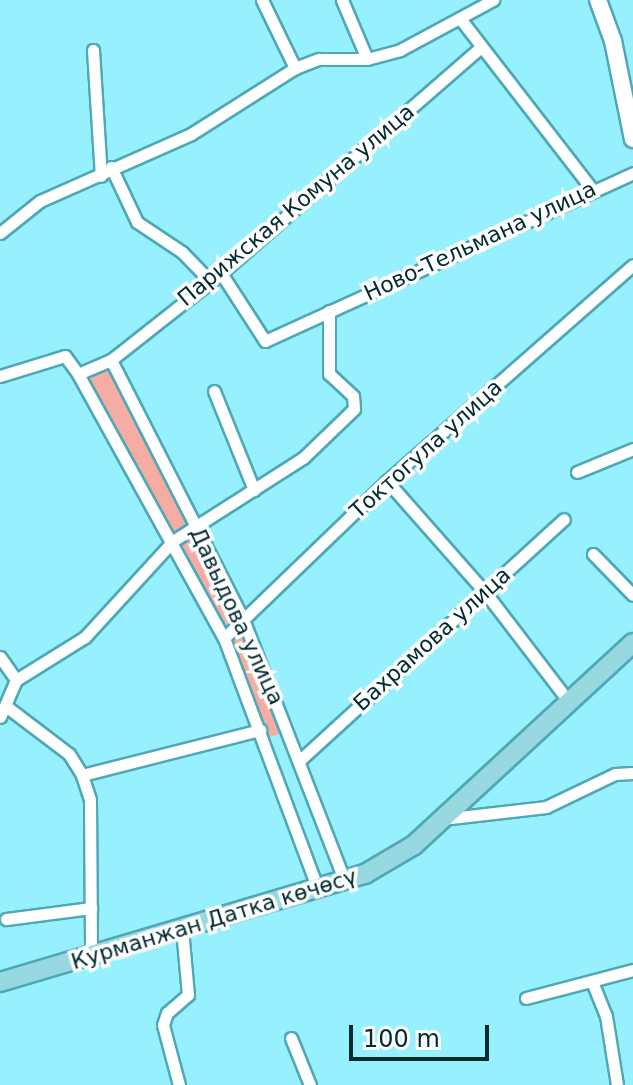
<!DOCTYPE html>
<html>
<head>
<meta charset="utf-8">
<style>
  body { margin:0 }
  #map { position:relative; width:633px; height:1085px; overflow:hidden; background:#97f0fe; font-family:"DejaVu Sans",sans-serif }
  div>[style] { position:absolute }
  .green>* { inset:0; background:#f5aca2; transform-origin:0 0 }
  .roads { filter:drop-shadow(2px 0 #4ea8b5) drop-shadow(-2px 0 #4ea8b5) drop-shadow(0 2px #4ea8b5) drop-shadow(0 -2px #4ea8b5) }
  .street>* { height:11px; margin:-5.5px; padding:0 5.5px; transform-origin:5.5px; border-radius:5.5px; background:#fff }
  .secondary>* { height:16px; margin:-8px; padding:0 8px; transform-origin:8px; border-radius:8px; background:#fff }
  .primary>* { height:18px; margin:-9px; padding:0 9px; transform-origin:9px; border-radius:9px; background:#97d8e1 }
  span { translate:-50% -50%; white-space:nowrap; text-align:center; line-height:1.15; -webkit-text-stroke:7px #fff; paint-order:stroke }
  .street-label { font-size:22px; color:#022b30 }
  .scale { position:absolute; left:349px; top:1025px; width:140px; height:36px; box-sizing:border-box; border:4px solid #022b30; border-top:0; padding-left:10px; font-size:24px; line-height:28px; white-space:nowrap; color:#022b30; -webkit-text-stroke:6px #fff; paint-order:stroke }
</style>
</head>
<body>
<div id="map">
  <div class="green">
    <div style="clip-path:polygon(108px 369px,189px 525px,173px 533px,86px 378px)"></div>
    <div style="left:196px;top:533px;width:94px;height:21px;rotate:63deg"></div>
    <div style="clip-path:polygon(242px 630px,285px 732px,266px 738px,229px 642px)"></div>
  </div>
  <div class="roads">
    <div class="street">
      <div style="left:262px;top:0;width:76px;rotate:64.1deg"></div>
      <div style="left:342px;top:0;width:64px;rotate:67deg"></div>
      <div style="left:462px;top:21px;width:211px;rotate:52.3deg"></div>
      <div style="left:93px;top:50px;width:126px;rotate:86.4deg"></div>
      <div style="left:111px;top:167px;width:61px;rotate:64.7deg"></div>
      <div style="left:137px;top:222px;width:54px;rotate:33.7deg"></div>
      <div style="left:182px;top:252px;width:40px;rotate:46deg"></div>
      <div style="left:0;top:233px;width:51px;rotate:-38.7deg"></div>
      <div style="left:40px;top:201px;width:165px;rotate:-23.9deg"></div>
      <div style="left:191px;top:134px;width:123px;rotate:-32.4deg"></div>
      <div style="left:295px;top:68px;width:26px;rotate:-21deg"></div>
      <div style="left:319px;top:59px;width:48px"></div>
      <div style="left:367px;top:59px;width:34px;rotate:-15deg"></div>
      <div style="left:400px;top:50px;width:106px;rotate:-28.3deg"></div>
      <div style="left:221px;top:273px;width:81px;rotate:57.1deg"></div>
      <div style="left:265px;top:341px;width:405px;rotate:-24.5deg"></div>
      <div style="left:111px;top:360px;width:291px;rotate:63deg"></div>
      <div style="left:243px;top:619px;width:282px;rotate:68.8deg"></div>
      <div style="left:78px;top:374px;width:36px;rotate:-23deg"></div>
      <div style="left:111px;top:360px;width:140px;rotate:-38.3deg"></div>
      <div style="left:221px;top:273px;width:343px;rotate:-41deg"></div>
      <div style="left:0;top:376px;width:68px;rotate:-17.1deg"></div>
      <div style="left:65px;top:356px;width:22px;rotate:54deg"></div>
      <div style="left:78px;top:374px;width:302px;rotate:61.1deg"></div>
      <div style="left:224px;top:638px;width:269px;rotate:69.5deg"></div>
      <div style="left:214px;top:391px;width:107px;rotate:68deg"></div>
      <div style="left:577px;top:472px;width:61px;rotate:-22.3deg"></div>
      <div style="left:387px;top:481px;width:148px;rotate:48.6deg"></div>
      <div style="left:485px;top:592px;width:138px;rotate:52.6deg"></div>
      <div style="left:593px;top:554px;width:57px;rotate:45.7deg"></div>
      <div style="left:224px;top:638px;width:226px;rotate:-43.9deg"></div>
      <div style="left:387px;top:481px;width:327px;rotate:-41.3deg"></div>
      <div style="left:0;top:657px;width:28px;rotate:55deg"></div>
      <div style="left:7px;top:707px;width:78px;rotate:37.2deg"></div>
      <div style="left:69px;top:754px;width:25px;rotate:58deg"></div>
      <div style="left:82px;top:775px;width:26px;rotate:72deg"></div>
      <div style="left:90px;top:800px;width:156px;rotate:89.6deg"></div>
      <div style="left:0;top:717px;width:40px;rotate:-66.6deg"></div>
      <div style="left:16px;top:680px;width:81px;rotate:-31.9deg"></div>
      <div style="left:85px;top:637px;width:130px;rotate:-47.5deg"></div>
      <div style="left:173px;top:541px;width:154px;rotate:-32.6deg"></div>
      <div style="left:303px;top:458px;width:71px;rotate:-43.9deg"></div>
      <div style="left:354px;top:409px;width:13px;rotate:-94deg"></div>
      <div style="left:353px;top:396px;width:33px;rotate:-137deg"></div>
      <div style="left:329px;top:374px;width:63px;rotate:-90deg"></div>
      <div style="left:300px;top:760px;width:357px;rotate:-42.4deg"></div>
      <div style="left:82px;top:775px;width:184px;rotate:-14.2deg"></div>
      <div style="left:442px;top:819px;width:105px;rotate:-6.6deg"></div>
      <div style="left:546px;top:807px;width:76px;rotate:-25.6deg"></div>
      <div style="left:615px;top:774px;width:18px;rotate:-3deg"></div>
      <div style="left:6px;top:919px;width:86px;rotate:-7.4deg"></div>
      <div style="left:593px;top:984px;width:35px;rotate:68deg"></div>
      <div style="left:606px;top:1016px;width:70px;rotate:80.9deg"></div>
      <div style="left:526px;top:998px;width:111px;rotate:-14.7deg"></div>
      <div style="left:291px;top:1038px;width:51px;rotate:68deg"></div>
      <div style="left:179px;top:1085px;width:62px;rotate:-104.9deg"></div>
      <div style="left:163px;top:1025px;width:13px;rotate:-72deg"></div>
      <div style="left:167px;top:1013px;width:28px;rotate:-41deg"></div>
      <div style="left:188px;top:995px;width:66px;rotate:-95.2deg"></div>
    </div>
    <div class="secondary">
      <div style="left:598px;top:0;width:44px;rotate:69.9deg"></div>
      <div style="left:613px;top:41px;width:100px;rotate:78.5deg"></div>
    </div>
    <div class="primary">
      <div style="left:0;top:982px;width:381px;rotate:-16.5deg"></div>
      <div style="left:365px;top:874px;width:57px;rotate:-30.6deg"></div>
      <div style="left:414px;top:845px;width:298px;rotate:-42.7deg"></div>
    </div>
  </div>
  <div class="street-label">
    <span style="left:296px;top:205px;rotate:-40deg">Парижская Комуна улица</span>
    <span style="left:480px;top:241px;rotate:-25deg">Ново-Тельмана улица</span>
    <span style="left:426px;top:449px;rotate:-42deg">Токтогула улица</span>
    <span style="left:237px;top:616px;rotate:65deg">Давыдова улица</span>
    <span style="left:432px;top:639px;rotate:-42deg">Бахрамова улица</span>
    <span style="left:214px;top:919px;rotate:-17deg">Курманжан Датка көчөсү</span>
  </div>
  <div class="scale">100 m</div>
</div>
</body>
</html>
